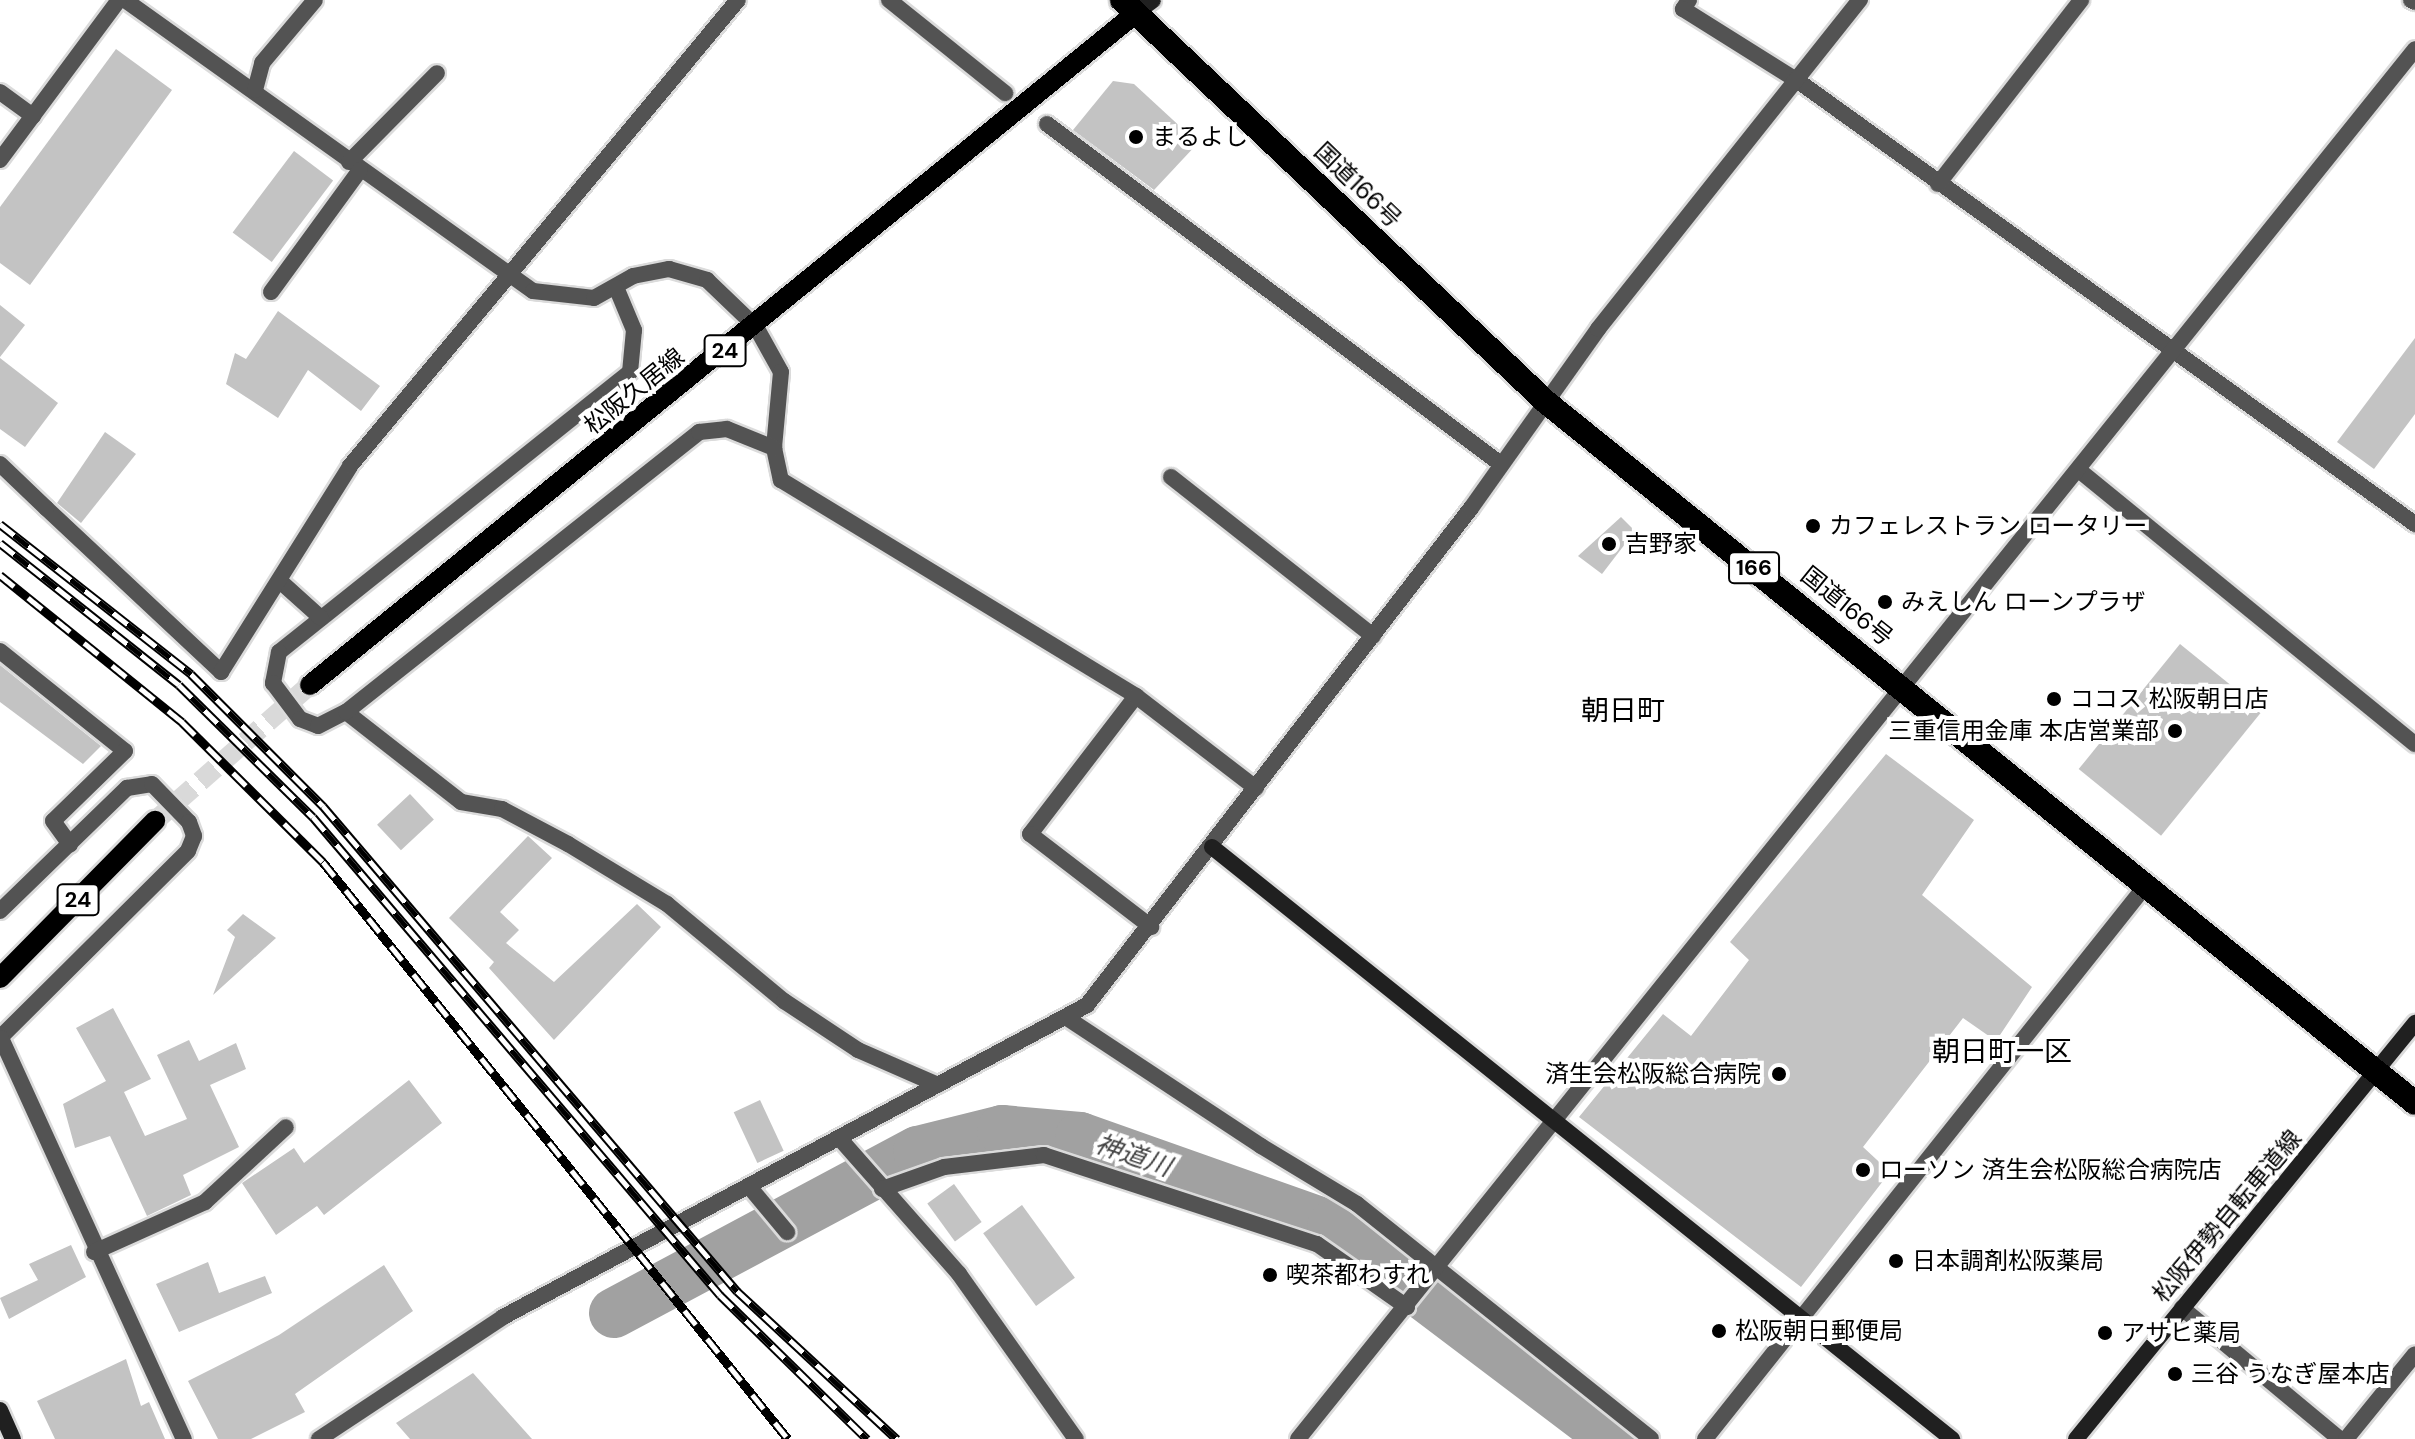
<!DOCTYPE html>
<html>
<head>
<meta charset="utf-8">
<style>
  body { margin:0 }
  #map { position:relative; width:2415px; height:1439px; overflow:hidden; background:#fff; font-family:"DM Sans","Noto Sans JP",sans-serif }
  div>[style] { position:absolute }
  .river>* { height:50px; margin:-25px; padding:0 25px; transform-origin:25px; border-radius:25px; background:#a1a1a1 }
  .building>* { inset:0; background:#c3c3c3; transform-origin:0 0 }
  .primary-tunnel>* { height:20px; margin-top:-10px; transform-origin:0; background:repeating-linear-gradient(90deg,#d9d9d9 0 20px,transparent 0 30px) }
  .roads { filter:drop-shadow(2px 0 #dbdbdb) drop-shadow(-2px 0 #dbdbdb) drop-shadow(0 2px #dbdbdb) drop-shadow(0 -2px #dbdbdb) }
  .lane>* { height:16px; margin:-8px; padding:0 8px; transform-origin:8px; border-radius:8px; background:#535353 }
  .street>* { height:16px; margin:-8px; padding:0 8px; transform-origin:8px; border-radius:8px; background:#535353 }
  .secondary>* { height:16px; margin:-8px; padding:0 8px; transform-origin:8px; border-radius:8px; background:#202020 }
  .primary>* { height:20px; margin:-10px; padding:0 10px; transform-origin:10px; border-radius:10px; background:#000 }
  .highway>* { height:24px; margin:-12px; padding:0 12px; transform-origin:12px; border-radius:12px; background:#000 }
  .rail>* { height:9px; margin-top:-4.5px; transform-origin:0; background:repeating-linear-gradient(90deg,#fff 0 18px,#000 0 36px); box-sizing:border-box; border-block:2px solid #000 }
  .dots>* { width:22px; height:22px; translate:-50% -50%; box-sizing:border-box; border:4px solid #fff; border-radius:50% }
  span { translate:-50% -50%; white-space:nowrap; text-align:center; line-height:1.15; -webkit-text-stroke:8px #fff; paint-order:stroke }
  .shield-label span { padding:2px 6px; background:#fff; border:2px solid; border-radius:6px; -webkit-text-stroke-width:0 }
  .shield-label { font-size:22px; color:#000; font-weight:700 }
  .poi-label { font-size:24px; color:#000 }
  .left { translate:0 -50%; text-align:left }
  .right { translate:-100% -50%; text-align:right }
  .street-label { font-size:24px; color:#000 }
  .water-label { font-size:26px; color:#424242; font-style:italic }
  .quarter-label { font-size:28px; color:#000 }
</style>
</head>
<body>
<div id="map">
  <div class="river">
    <div style="left:614px;top:1313px;width:344px;rotate:-28.1deg"></div>
    <div style="left:918px;top:1151px;width:87px;rotate:-14deg"></div>
    <div style="left:1002px;top:1130px;width:78px;rotate:5.1deg"></div>
    <div style="left:1080px;top:1137px;width:267px;rotate:19.5deg"></div>
    <div style="left:1332px;top:1226px;width:353px;rotate:37.1deg"></div>
  </div>
  <div class="building">
    <div style="clip-path:polygon(116px 49px,172px 90px,30px 285px,0 263px,0 207px)"></div>
    <div style="clip-path:polygon(1113px 81px,1134px 84px,1198px 143px,1154px 190px,1073px 130px)"></div>
    <div style="left:294px;top:151px;width:49px;height:102px;rotate:37deg"></div>
    <div style="clip-path:polygon(0 305px,25px 325px,0 357px)"></div>
    <div style="clip-path:polygon(278px 311px,380px 386px,361px 411px,308px 370px,278px 418px,226px 384px,235px 353px,246px 359px)"></div>
    <div style="clip-path:polygon(2415px 338px,2415px 414px,2374px 469px,2337px 442px)"></div>
    <div style="clip-path:polygon(0 358px,58px 403px,25px 447px,0 429px)"></div>
    <div style="clip-path:polygon(105px 432px,136px 454px,81px 523px,57px 503px)"></div>
    <div style="clip-path:polygon(1621px 517px,1635px 531px,1602px 574px,1578px 556px)"></div>
    <div style="left:2180px;top:644px;width:106px;height:161px;rotate:39deg"></div>
    <div style="clip-path:polygon(0 665px,101px 746px,83px 764px,0 702px)"></div>
    <div style="clip-path:polygon(1886px 754px,1974px 820px,1922px 895px,2032px 987px,1996px 1041px,1963px 1018px,1863px 1147px,1890px 1172px,1801px 1287px,1579px 1117px,1663px 1014px,1691px 1036px,1749px 960px,1730px 942px)"></div>
    <div style="left:410px;top:794px;width:35px;height:45px;rotate:47deg"></div>
    <div style="clip-path:polygon(528px 836px,552px 858px,500px 912px,519px 930px,506px 943px,554px 982px,637px 904px,661px 927px,554px 1040px,489px 968px,494px 962px,449px 918px)"></div>
    <div style="clip-path:polygon(243px 914px,276px 938px,213px 995px,235px 937px,227px 930px)"></div>
    <div style="clip-path:polygon(113px 1008px,151px 1079px,124px 1092px,145px 1136px,187px 1119px,157px 1055px,189px 1040px,199px 1061px,236px 1043px,246px 1069px,210px 1085px,239px 1147px,183px 1175px,191px 1195px,147px 1216px,110px 1136px,75px 1148px,63px 1104px,106px 1081px,76px 1028px)"></div>
    <div style="clip-path:polygon(409px 1080px,442px 1123px,324px 1215px,317px 1206px,276px 1235px,242px 1183px,294px 1148px,304px 1163px)"></div>
    <div style="left:760px;top:1100px;width:56px;height:29px;rotate:65deg"></div>
    <div style="left:954px;top:1184px;width:47px;height:33px;rotate:54deg"></div>
    <div style="left:1022px;top:1205px;width:90px;height:48px;rotate:54deg"></div>
    <div style="clip-path:polygon(71px 1245px,86px 1277px,9px 1319px,0 1298px,38px 1280px,29px 1264px)"></div>
    <div style="clip-path:polygon(208px 1262px,219px 1293px,265px 1276px,272px 1293px,179px 1332px,156px 1284px)"></div>
    <div style="clip-path:polygon(384px 1265px,413px 1311px,295px 1394px,305px 1412px,251px 1439px,218px 1439px,188px 1381px,279px 1335px)"></div>
    <div style="clip-path:polygon(126px 1359px,141px 1406px,149px 1402px,165px 1439px,55px 1439px,37px 1401px)"></div>
    <div style="clip-path:polygon(473px 1373px,532px 1439px,410px 1439px,396px 1423px)"></div>
  </div>
  <div class="primary-tunnel">
    <div style="left:155px;top:821px;width:206px;rotate:-41.3deg"></div>
  </div>
  <div class="roads">
    <div class="lane">
      <div style="left:889px;top:0;width:149px;rotate:38.7deg"></div>
      <div style="left:1689px;top:0;width:11px;rotate:124deg"></div>
      <div style="left:1683px;top:9px;width:136px;rotate:32.1deg"></div>
      <div style="left:1047px;top:124px;width:564px;rotate:36.85deg"></div>
      <div style="left:46px;top:508px;width:240px;rotate:43.1deg"></div>
      <div style="left:0;top:651px;width:160px;rotate:38.7deg"></div>
      <div style="left:125px;top:751px;width:100px;rotate:135.8deg"></div>
      <div style="left:53px;top:821px;width:29px;rotate:54deg"></div>
      <div style="left:1136px;top:696px;width:174px;rotate:127.5deg"></div>
      <div style="left:1030px;top:834px;width:153px;rotate:37.5deg"></div>
      <div style="left:346px;top:712px;width:146px;rotate:38deg"></div>
      <div style="left:461px;top:802px;width:42px;rotate:9.7deg"></div>
      <div style="left:502px;top:809px;width:75px;rotate:27.9deg"></div>
      <div style="left:568px;top:844px;width:116px;rotate:31.2deg"></div>
      <div style="left:667px;top:904px;width:152px;rotate:39.7deg"></div>
      <div style="left:784px;top:1001px;width:89px;rotate:33.5deg"></div>
      <div style="left:858px;top:1050px;width:87px;rotate:23.6deg"></div>
      <div style="left:1067px;top:1018px;width:232px;rotate:33.4deg"></div>
      <div style="left:752px;top:1190px;width:55px;rotate:50.2deg"></div>
    </div>
    <div class="street">
      <div style="left:125px;top:0;width:501px;rotate:35.5deg"></div>
      <div style="left:533px;top:291px;width:61px;rotate:6.5deg"></div>
      <div style="left:594px;top:298px;width:45px;rotate:-29.4deg"></div>
      <div style="left:633px;top:276px;width:37px;rotate:-11deg"></div>
      <div style="left:669px;top:269px;width:40px;rotate:16deg"></div>
      <div style="left:707px;top:280px;width:68px;rotate:43.8deg"></div>
      <div style="left:756px;top:327px;width:51px;rotate:60.9deg"></div>
      <div style="left:781px;top:372px;width:76px;rotate:95.3deg"></div>
      <div style="left:774px;top:448px;width:33px;rotate:78deg"></div>
      <div style="left:781px;top:480px;width:416px;rotate:31.3deg"></div>
      <div style="left:1136px;top:696px;width:151px;rotate:37.5deg"></div>
      <div style="left:2411px;top:0;width:4px;rotate:27deg"></div>
      <div style="left:1798px;top:81px;width:760px;rotate:35.68deg"></div>
      <div style="left:255px;top:90px;width:28px;rotate:-75deg"></div>
      <div style="left:262px;top:63px;width:82px;rotate:-49.9deg"></div>
      <div style="left:0;top:92px;width:41px;rotate:36deg"></div>
      <div style="left:0;top:160px;width:199px;rotate:-53.4deg"></div>
      <div style="left:349px;top:162px;width:125px;rotate:-45.3deg"></div>
      <div style="left:1938px;top:184px;width:233px;rotate:-52.1deg"></div>
      <div style="left:616px;top:287px;width:47px;rotate:67.3deg"></div>
      <div style="left:634px;top:330px;width:42px;rotate:95.4deg"></div>
      <div style="left:630px;top:372px;width:449px;rotate:141.4deg"></div>
      <div style="left:279px;top:652px;width:32px;rotate:101deg"></div>
      <div style="left:273px;top:683px;width:45px;rotate:53.1deg"></div>
      <div style="left:300px;top:719px;width:19px;rotate:21deg"></div>
      <div style="left:318px;top:726px;width:31px;rotate:-27deg"></div>
      <div style="left:346px;top:712px;width:451px;rotate:-38.4deg"></div>
      <div style="left:699px;top:432px;width:28px;rotate:-6deg"></div>
      <div style="left:727px;top:429px;width:51px;rotate:22deg"></div>
      <div style="left:271px;top:292px;width:151px;rotate:-53.9deg"></div>
      <div style="left:0;top:464px;width:64px;rotate:43.7deg"></div>
      <div style="left:2080px;top:471px;width:432px;rotate:39.2deg"></div>
      <div style="left:1171px;top:477px;width:257px;rotate:38.2deg"></div>
      <div style="left:281px;top:582px;width:54px;rotate:42deg"></div>
      <div style="left:221px;top:672px;width:243px;rotate:-57.9deg"></div>
      <div style="left:350px;top:466px;width:606px;rotate:-50.22deg"></div>
      <div style="left:0;top:911px;width:177px;rotate:-44.1deg"></div>
      <div style="left:127px;top:788px;width:25px;rotate:-9deg"></div>
      <div style="left:152px;top:784px;width:53px;rotate:45.8deg"></div>
      <div style="left:189px;top:822px;width:15px;rotate:70deg"></div>
      <div style="left:194px;top:836px;width:16px;rotate:112deg"></div>
      <div style="left:188px;top:851px;width:265px;rotate:135.2deg"></div>
      <div style="left:1px;top:1038px;width:441px;rotate:65.5deg"></div>
      <div style="left:841px;top:1140px;width:179px;rotate:48.6deg"></div>
      <div style="left:959px;top:1274px;width:202px;rotate:54.7deg"></div>
      <div style="left:1261px;top:1146px;width:112px;rotate:31.1deg"></div>
      <div style="left:1357px;top:1204px;width:376px;rotate:38.6deg"></div>
      <div style="left:882px;top:1189px;width:66px;rotate:-19.5deg"></div>
      <div style="left:944px;top:1167px;width:101px;rotate:-6.8deg"></div>
      <div style="left:1044px;top:1155px;width:287px;rotate:18.1deg"></div>
      <div style="left:1317px;top:1244px;width:110px;rotate:35deg"></div>
      <div style="left:94px;top:1252px;width:122px;rotate:-24.2deg"></div>
      <div style="left:205px;top:1202px;width:110px;rotate:-42.8deg"></div>
      <div style="left:2182px;top:1308px;width:205px;rotate:39.7deg"></div>
      <div style="left:319px;top:1439px;width:221px;rotate:-33.5deg"></div>
      <div style="left:503px;top:1317px;width:662px;rotate:-28.11deg"></div>
      <div style="left:1087px;top:1005px;width:628px;rotate:-52.31deg"></div>
      <div style="left:1471px;top:508px;width:219px;rotate:-54.6deg"></div>
      <div style="left:1598px;top:329px;width:421px;rotate:-51.5deg"></div>
      <div style="left:1298px;top:1439px;width:1783px;rotate:-51.21deg"></div>
      <div style="left:1705px;top:1439px;width:709px;rotate:-51.47deg"></div>
      <div style="left:2346px;top:1439px;width:109px;rotate:-50.9deg"></div>
    </div>
    <div class="secondary">
      <div style="left:1136px;top:13px;width:21px;rotate:-37deg"></div>
      <div style="left:1212px;top:847px;width:948px;rotate:38.66deg"></div>
      <div style="left:0;top:1410px;width:32px;rotate:66deg"></div>
      <div style="left:2076px;top:1439px;width:537px;rotate:-50.82deg"></div>
    </div>
    <div class="primary">
      <div style="left:310px;top:685px;width:1065px;rotate:-39.13deg"></div>
      <div style="left:0;top:978px;width:221px;rotate:-45.4deg"></div>
    </div>
    <div class="highway">
      <div style="left:1122px;top:0;width:584px;rotate:43.47deg"></div>
      <div style="left:1546px;top:402px;width:1116px;rotate:38.89deg"></div>
    </div>
  </div>
  <div class="rail">
    <div style="left:0;top:524px;width:243px;rotate:38.1deg"></div>
    <div style="left:191px;top:674px;width:187px;rotate:45deg"></div>
    <div style="left:323px;top:806px;width:638px;rotate:49.52deg"></div>
    <div style="left:737px;top:1291px;width:218px;rotate:42.8deg"></div>
    <div style="left:0;top:543px;width:228px;rotate:38.4deg"></div>
    <div style="left:179px;top:685px;width:188px;rotate:44.6deg"></div>
    <div style="left:313px;top:817px;width:628px;rotate:49.59deg"></div>
    <div style="left:720px;top:1295px;width:206px;rotate:44.4deg"></div>
    <div style="left:0;top:575px;width:234px;rotate:38.9deg"></div>
    <div style="left:182px;top:722px;width:199px;rotate:44.8deg"></div>
    <div style="left:323px;top:862px;width:741px;rotate:51.13deg"></div>
  </div>
  <div class="dots">
    <div style="left:1136px;top:137px;background:#000"></div>
    <div style="left:1813px;top:526px;background:#000"></div>
    <div style="left:1609px;top:544px;background:#000"></div>
    <div style="left:1885px;top:602px;background:#000"></div>
    <div style="left:2054px;top:699px;background:#000"></div>
    <div style="left:2175px;top:731px;background:#000"></div>
    <div style="left:1779px;top:1074px;background:#000"></div>
    <div style="left:1863px;top:1170px;background:#000"></div>
    <div style="left:1896px;top:1261px;background:#000"></div>
    <div style="left:1270px;top:1275px;background:#000"></div>
    <div style="left:1719px;top:1331px;background:#000"></div>
    <div style="left:2105px;top:1333px;background:#000"></div>
    <div style="left:2175px;top:1374px;background:#000"></div>
  </div>
  <div class="shield-label">
    <span style="left:725px;top:351px">24</span>
    <span style="left:1754px;top:568px">166</span>
    <span style="left:78px;top:900px">24</span>
  </div>
  <div class="poi-label">
    <span class="left" style="left:1152px;top:137px">まるよし</span>
    <span class="left" style="left:1829px;top:526px">カフェレストラン ロータリー</span>
    <span class="left" style="left:1625px;top:544px">吉野家</span>
    <span class="left" style="left:1901px;top:602px">みえしん ローンプラザ</span>
    <span class="left" style="left:2070px;top:699px">ココス 松阪朝日店</span>
    <span class="right" style="left:2159px;top:731px">三重信用金庫 本店営業部</span>
    <span class="right" style="left:1761px;top:1074px">済生会松阪総合病院</span>
    <span class="left" style="left:1879px;top:1170px">ローソン 済生会松阪総合病院店</span>
    <span class="left" style="left:1912px;top:1261px">日本調剤松阪薬局</span>
    <span class="left" style="left:1286px;top:1275px">喫茶都わすれ</span>
    <span class="left" style="left:1735px;top:1331px">松阪朝日郵便局</span>
    <span class="left" style="left:2121px;top:1333px">アサヒ薬局</span>
    <span class="left" style="left:2191px;top:1374px">三谷 うなぎ屋本店</span>
  </div>
  <div class="street-label">
    <span style="left:1358px;top:185px;rotate:44deg">国道166号</span>
    <span style="left:634px;top:391px;rotate:-39deg">松阪久居線</span>
    <span style="left:1847px;top:606px;rotate:39deg">国道166号</span>
    <span style="left:2227px;top:1216px;rotate:-50deg">松阪伊勢自転車道線</span>
  </div>
  <div class="water-label">
    <span style="left:1133px;top:1156px;rotate:19deg">神道川</span>
  </div>
  <div class="quarter-label">
    <span style="left:1623px;top:711px">朝日町</span>
    <span style="left:2002px;top:1052px">朝日町一区</span>
  </div>
</div>
</body>
</html>
